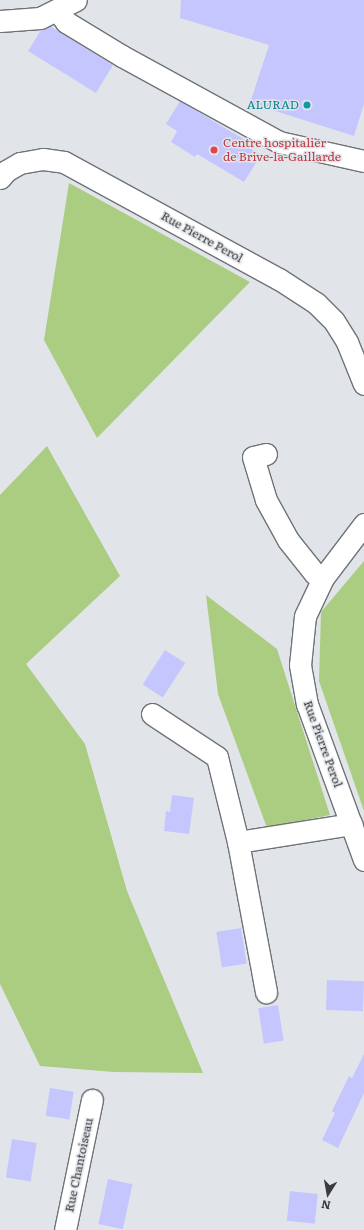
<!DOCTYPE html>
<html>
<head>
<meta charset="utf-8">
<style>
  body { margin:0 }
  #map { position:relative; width:364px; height:1230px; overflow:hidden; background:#e1e5ea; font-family:Literata,serif }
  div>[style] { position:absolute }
  .green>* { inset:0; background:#aacd81 }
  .building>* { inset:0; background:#c5c6fe; transform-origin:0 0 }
  .roads { filter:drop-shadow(1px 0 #6f7377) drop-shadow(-1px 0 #6f7377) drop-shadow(0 1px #6f7377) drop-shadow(0 -1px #6f7377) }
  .minor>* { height:21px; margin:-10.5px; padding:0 10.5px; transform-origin:10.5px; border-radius:10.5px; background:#fff }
  .dots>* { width:11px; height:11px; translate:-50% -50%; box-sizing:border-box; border:2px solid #e1e5ea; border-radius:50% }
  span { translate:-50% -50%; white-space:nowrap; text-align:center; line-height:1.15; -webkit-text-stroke:3px #e1e5ea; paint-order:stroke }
  .culture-label { font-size:12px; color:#0d838f }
  .right { translate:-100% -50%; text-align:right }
  .health-label { font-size:12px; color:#be3a42 }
  .left { translate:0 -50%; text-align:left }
  .street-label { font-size:12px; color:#393b3c }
  .north { position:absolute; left:308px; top:1174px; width:40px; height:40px; -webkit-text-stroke:3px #e1e5ea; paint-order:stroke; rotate:191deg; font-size:11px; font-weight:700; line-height:16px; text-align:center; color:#393b3c }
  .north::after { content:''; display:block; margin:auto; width:14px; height:18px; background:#393b3c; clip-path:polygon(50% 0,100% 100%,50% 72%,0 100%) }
</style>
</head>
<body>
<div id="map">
  <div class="green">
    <div style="clip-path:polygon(69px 183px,250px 282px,97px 438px,44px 340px)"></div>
    <div style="clip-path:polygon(47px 446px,120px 576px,26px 664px,85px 744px,127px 891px,203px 1073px,114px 1072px,40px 1066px,0 984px,0 495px)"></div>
    <div style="clip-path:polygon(364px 561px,364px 811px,319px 681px,321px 612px)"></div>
    <div style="clip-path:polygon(206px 595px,277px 649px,330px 815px,267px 828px,218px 694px)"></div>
  </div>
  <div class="building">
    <div style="clip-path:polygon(181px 0,364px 0,364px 104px,354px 136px,250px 103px,269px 45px,180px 18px)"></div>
    <div style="clip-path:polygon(50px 26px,113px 65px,96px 93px,28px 51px,41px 30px)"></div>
    <div style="clip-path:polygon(180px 101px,245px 140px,243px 144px,261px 155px,244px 182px,197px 154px,195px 157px,171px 142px,177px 131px,166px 124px)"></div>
    <div style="left:165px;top:650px;width:24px;height:41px;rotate:33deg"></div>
    <div style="clip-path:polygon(172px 795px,194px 798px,189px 834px,164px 831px,166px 811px,170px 812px)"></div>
    <div style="left:241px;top:928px;width:36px;height:25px;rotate:81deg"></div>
    <div style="left:327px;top:980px;width:37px;height:30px;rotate:2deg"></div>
    <div style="left:278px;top:1005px;width:36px;height:20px;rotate:81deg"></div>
    <div style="clip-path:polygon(364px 1054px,364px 1093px,338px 1148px,322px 1140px,335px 1113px,332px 1111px,349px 1076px,352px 1078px)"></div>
    <div style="left:50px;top:1088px;width:24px;height:28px;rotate:9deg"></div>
    <div style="left:12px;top:1139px;width:25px;height:39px;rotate:9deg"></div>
    <div style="left:108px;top:1179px;width:25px;height:46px;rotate:12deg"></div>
    <div style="left:290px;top:1191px;width:28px;height:30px;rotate:6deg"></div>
  </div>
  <div class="roads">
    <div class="minor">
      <div style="left:57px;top:10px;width:15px;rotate:53deg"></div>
      <div style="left:66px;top:22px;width:66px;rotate:31.3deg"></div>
      <div style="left:122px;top:56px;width:179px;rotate:28.7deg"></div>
      <div style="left:279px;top:142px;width:87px;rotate:12.6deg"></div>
      <div style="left:0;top:21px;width:40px;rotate:-4.3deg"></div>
      <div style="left:40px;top:18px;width:40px;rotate:-26.6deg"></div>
      <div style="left:0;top:178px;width:9px;rotate:-49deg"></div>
      <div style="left:6px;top:171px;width:16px;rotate:-30deg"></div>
      <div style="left:20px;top:163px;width:23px;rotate:-10deg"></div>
      <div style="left:43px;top:159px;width:21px;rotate:8deg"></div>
      <div style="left:64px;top:162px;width:245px;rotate:28.6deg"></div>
      <div style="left:279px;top:279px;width:44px;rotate:33deg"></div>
      <div style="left:316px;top:303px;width:25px;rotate:45deg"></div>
      <div style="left:334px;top:321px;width:25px;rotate:58deg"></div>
      <div style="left:347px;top:342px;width:45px;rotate:68deg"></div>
      <div style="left:266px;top:454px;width:13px;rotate:167deg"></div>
      <div style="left:253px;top:457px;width:45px;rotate:73.2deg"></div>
      <div style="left:266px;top:500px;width:46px;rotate:61.2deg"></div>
      <div style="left:288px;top:540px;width:43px;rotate:51.5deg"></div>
      <div style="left:315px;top:574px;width:9px;rotate:27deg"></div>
      <div style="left:364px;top:524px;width:68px;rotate:127.2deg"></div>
      <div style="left:323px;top:578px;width:42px;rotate:115.3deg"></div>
      <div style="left:305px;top:616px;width:49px;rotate:95.8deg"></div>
      <div style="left:300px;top:665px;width:40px;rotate:80deg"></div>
      <div style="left:307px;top:704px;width:166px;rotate:69.9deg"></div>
      <div style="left:152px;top:714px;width:78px;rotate:33.5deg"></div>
      <div style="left:217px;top:757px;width:88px;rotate:76.1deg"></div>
      <div style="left:238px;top:842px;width:153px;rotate:79.4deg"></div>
      <div style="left:238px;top:842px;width:115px;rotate:-9deg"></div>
      <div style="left:65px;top:1230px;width:133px;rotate:-78.3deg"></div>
    </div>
  </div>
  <div class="dots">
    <div style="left:307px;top:105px;background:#0f9aa8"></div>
    <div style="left:214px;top:150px;background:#e0444e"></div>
  </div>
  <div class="culture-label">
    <span class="right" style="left:299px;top:105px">ALURAD</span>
  </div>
  <div class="health-label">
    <span class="left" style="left:223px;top:150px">Centre hospitalier<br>de Brive-la-Gaillarde</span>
  </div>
  <div class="street-label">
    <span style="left:202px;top:237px;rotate:29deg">Rue Pierre Perol</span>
    <span style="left:323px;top:744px;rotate:70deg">Rue Pierre Perol</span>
    <span style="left:79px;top:1165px;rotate:-78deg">Rue Chantoiseau</span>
  </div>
  <div class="north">N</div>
</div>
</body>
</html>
